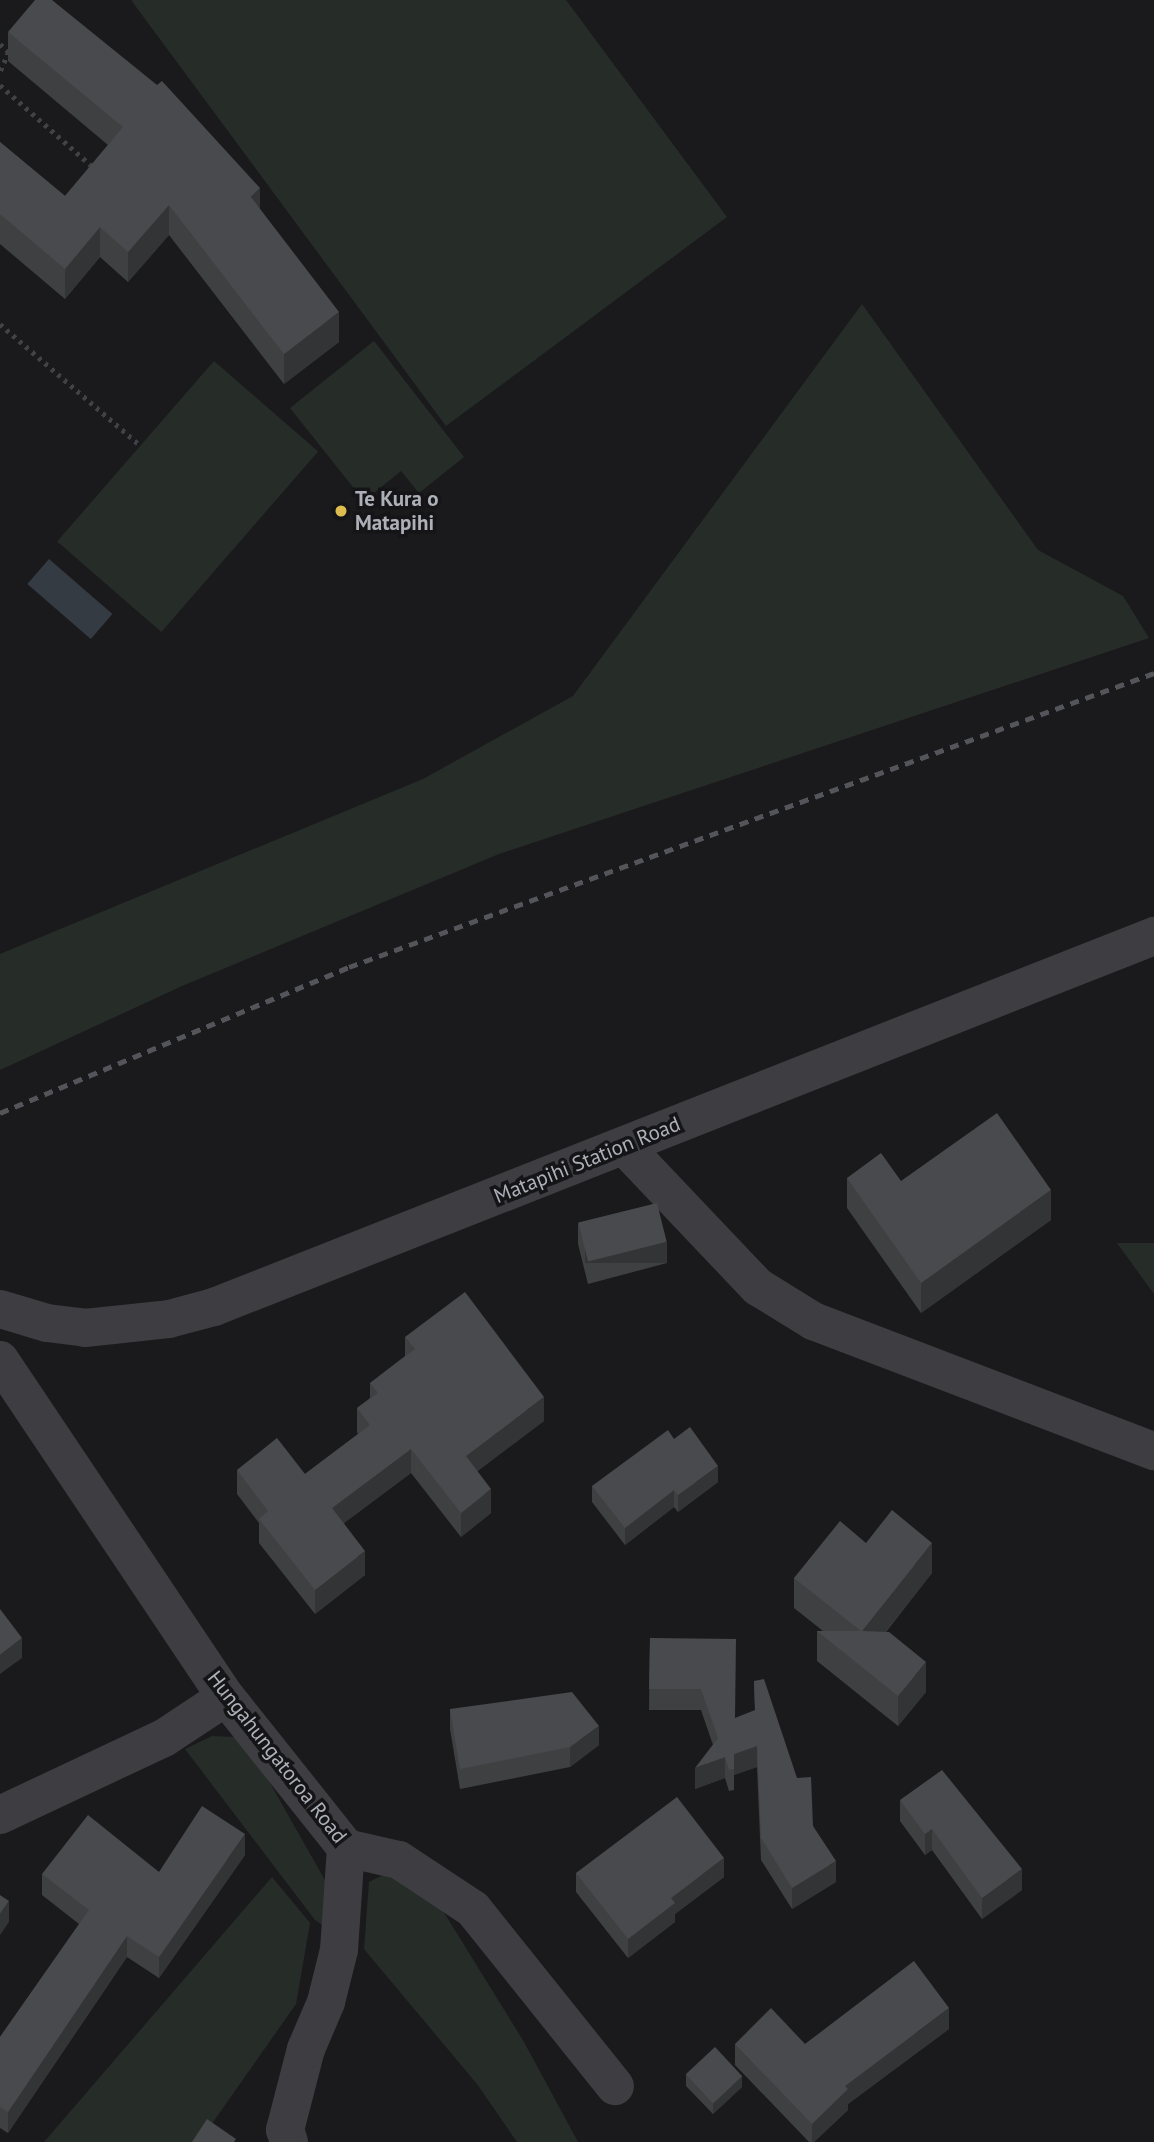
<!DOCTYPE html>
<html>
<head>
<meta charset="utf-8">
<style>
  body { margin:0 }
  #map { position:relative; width:1154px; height:2142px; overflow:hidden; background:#1a1a1c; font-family:"PT Sans",sans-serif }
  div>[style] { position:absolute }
  .green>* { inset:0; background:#262d28; transform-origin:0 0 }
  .water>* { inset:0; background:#353b43; transform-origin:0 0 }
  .path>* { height:4.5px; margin-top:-2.25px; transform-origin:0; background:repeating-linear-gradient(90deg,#414247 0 3.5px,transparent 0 8.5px) }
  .minor>* { height:38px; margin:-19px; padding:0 19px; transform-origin:19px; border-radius:19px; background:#3d3d42 }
  .rail>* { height:5px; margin-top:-2.5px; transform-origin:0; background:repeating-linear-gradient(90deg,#54555b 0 9px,transparent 0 16px) }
  .wall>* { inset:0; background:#3f4042 }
  .shaded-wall>* { inset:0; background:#333436; transform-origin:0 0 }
  .building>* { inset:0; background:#494a4d; transform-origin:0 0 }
  .dots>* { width:19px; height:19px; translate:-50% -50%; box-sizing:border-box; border:4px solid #151517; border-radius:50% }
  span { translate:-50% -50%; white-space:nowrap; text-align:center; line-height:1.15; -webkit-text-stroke:7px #151517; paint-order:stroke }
  .poi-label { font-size:21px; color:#aeb0b9; font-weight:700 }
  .left { translate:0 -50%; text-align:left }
  .street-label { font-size:21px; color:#aeb0b9 }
</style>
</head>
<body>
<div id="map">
  <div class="green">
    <div style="clip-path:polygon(131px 0,566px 0,727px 217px,446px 426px)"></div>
    <div style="clip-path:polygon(862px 304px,1038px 550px,1123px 596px,1149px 638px,499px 854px,182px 986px,0 1070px,0 954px,423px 779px,573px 696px)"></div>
    <div style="clip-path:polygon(374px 341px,464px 457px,419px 493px,401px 471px,364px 501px,290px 408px)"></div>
    <div style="left:214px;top:361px;width:138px;height:239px;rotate:41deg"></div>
    <div style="clip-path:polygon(1117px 1243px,1154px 1243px,1154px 1294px)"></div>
    <div style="clip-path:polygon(212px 1736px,234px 1737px,253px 1753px,330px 1889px,335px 1933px,315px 1920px,185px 1749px)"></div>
    <div style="clip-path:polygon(389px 1872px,443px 1911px,524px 2042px,578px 2142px,517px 2142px,477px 2084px,364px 1949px,369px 1882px)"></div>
    <div style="clip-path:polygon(272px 1877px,310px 1923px,296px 2004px,199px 2142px,44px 2142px)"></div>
  </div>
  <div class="water">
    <div style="left:49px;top:559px;width:84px;height:33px;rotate:41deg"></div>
  </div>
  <div class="path">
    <div style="left:0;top:44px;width:12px;rotate:42deg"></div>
    <div style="left:9px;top:52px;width:22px;rotate:114deg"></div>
    <div style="left:0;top:85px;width:125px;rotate:41.4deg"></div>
    <div style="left:0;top:324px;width:186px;rotate:40.9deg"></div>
  </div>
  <div class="minor">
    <div style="left:624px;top:1146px;width:195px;rotate:46.5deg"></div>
    <div style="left:758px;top:1287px;width:65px;rotate:31.7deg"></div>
    <div style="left:813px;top:1321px;width:365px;rotate:20.9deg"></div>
    <div style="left:0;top:1309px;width:49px;rotate:16.6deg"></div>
    <div style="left:47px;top:1323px;width:38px;rotate:7deg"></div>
    <div style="left:85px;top:1328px;width:84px;rotate:-6.1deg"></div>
    <div style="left:169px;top:1319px;width:47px;rotate:-14.9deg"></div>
    <div style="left:214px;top:1307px;width:1011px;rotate:-21.54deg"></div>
    <div style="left:0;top:1360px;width:406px;rotate:56.2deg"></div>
    <div style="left:226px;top:1697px;width:193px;rotate:51.5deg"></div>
    <div style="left:346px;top:1848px;width:54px;rotate:12.8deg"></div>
    <div style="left:399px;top:1860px;width:89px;rotate:33.5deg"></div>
    <div style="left:473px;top:1909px;width:227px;rotate:51.3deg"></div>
    <div style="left:0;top:1815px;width:181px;rotate:-25.2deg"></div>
    <div style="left:164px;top:1738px;width:74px;rotate:-33.5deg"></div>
    <div style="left:289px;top:2142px;width:13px;rotate:-108deg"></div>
    <div style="left:285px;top:2130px;width:84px;rotate:-75.5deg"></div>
    <div style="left:306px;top:2049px;width:51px;rotate:-66.9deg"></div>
    <div style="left:326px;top:2002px;width:54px;rotate:-76deg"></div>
    <div style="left:339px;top:1950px;width:102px;rotate:-86.1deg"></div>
  </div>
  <div class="rail">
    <div style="left:0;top:1113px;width:378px;rotate:-22.7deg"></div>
    <div style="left:349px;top:967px;width:857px;rotate:-20.06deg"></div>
  </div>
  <div class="wall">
    <div style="clip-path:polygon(8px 32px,260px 210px,339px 342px,284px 384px,169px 235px,128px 282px,100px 257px,65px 299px,0 244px,0 142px,65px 196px,108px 145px,8px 61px)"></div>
    <div style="clip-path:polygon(847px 1178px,901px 1181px,1051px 1220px,921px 1313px,847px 1208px)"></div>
    <div style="clip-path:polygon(578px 1223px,667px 1263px,588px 1284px,578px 1244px)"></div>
    <div style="clip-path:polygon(405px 1337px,544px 1421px,477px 1471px,491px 1513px,461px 1537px,411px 1473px,344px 1523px,365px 1575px,315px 1614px,259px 1543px,259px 1523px,237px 1494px,237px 1470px,305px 1474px,358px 1434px,357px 1432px,357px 1408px,370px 1398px,370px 1383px,405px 1356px)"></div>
    <div style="clip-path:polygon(718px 1482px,678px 1512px,674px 1507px,625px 1545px,592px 1502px,592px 1486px)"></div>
    <div style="clip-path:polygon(866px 1543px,932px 1573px,886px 1632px,926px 1692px,898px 1726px,817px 1661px,817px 1631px,823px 1631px,794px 1608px,794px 1578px)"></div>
    <div style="clip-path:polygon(650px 1638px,735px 1718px,755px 1711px,754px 1681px,836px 1882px,792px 1909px,761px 1860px,757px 1767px,734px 1775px,734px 1790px,729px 1791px,725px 1778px,695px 1789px,713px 1745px,701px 1710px,649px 1710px)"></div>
    <div style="clip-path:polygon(450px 1709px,599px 1745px,570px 1767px,460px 1789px,450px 1729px)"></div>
    <div style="clip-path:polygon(900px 1800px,1022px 1890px,982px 1919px,932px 1850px,925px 1855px,900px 1821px)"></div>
    <div style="clip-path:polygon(245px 1855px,159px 1978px,127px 1957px,8px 2133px,0 2128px,0 2037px,79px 1924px,42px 1895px,42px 1874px,159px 1872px)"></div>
    <div style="clip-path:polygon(576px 1873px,724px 1877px,675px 1914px,675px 1922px,628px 1958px,576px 1892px)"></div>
    <div style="clip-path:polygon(949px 2029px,848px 2104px,848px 2110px,814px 2142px,809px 2142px,735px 2065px,735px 2044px,805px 2044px)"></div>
    <div style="clip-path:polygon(686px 2075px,742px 2087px,713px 2114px,686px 2086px)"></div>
  </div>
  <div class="shaded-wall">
    <div style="clip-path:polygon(260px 188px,260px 218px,251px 197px)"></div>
    <div style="clip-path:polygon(169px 205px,169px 235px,128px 282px,128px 252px)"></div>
    <div style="clip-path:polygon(100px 227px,100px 257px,65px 299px,65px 269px)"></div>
    <div style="clip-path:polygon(339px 312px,339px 342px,284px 384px,284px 354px)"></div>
    <div style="clip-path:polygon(1051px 1190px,1051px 1220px,921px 1313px,921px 1283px)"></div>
    <div style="left:667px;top:1242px;width:21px;height:82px;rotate:90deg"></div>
    <div style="clip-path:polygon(544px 1397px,544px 1421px,466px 1480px,466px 1456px)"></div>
    <div style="clip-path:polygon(411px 1449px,411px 1473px,332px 1532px,332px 1508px)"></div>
    <div style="clip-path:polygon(718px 1466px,718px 1482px,678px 1512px,678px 1495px)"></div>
    <div style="clip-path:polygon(491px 1489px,491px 1513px,461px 1537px,461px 1513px)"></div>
    <div style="clip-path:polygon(674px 1490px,674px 1507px,625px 1545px,625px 1528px)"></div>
    <div style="clip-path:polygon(932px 1543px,932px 1573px,862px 1661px,862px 1631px)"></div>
    <div style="clip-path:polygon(365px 1551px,365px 1575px,315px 1614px,315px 1590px)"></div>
    <div style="clip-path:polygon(22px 1638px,22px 1658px,0 1674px,0 1655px)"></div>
    <div style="clip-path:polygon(926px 1662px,926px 1692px,898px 1726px,898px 1696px)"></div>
    <div style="clip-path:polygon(599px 1726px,599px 1745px,570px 1767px,570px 1747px)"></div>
    <div style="clip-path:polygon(757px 1746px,757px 1767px,734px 1775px,734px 1790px,734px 1754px)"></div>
    <div style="clip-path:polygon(725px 1757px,725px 1778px,695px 1789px,695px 1768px)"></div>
    <div style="clip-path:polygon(932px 1829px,932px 1850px,925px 1855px,925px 1834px)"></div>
    <div style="clip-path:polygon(245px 1834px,245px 1855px,159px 1978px,159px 1957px)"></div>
    <div style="clip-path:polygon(724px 1858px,724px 1877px,675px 1914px,675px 1922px,628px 1958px,628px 1939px,671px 1898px)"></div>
    <div style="clip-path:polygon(836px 1861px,836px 1882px,792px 1909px,792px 1888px)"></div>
    <div style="clip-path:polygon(1022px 1869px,1022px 1890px,982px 1919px,982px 1898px)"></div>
    <div style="clip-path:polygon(9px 1901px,9px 1922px,0 1935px,0 1914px)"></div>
    <div style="clip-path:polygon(127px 1936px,127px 1957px,8px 2133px,8px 2112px)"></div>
    <div style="clip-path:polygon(949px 2008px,949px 2029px,848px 2104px,848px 2110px,814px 2142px,812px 2142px,812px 2124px,845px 2086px)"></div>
    <div style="clip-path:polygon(742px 2076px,742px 2087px,713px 2114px,713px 2103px)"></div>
  </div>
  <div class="building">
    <div style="clip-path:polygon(35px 0,52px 0,157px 85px,162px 81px,260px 188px,251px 197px,339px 312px,284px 354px,169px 205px,128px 252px,100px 227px,65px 269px,0 214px,0 142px,65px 196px,123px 127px,8px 32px)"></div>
    <div style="clip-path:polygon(997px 1113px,1051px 1190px,921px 1283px,847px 1178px,881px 1153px,901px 1181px)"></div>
    <div style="left:657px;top:1203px;width:40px;height:81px;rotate:76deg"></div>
    <div style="clip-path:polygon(465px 1292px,544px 1397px,466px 1456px,491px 1489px,461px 1513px,411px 1449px,332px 1508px,365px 1551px,315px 1590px,259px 1519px,268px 1511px,237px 1470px,277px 1438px,305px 1474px,370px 1425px,357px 1408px,378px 1393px,370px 1383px,415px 1349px,405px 1337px)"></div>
    <div style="clip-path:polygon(690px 1427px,718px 1466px,678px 1495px,674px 1490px,625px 1528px,592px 1486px,668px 1430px,674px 1439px)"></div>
    <div style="clip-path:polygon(892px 1510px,932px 1543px,862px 1631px,889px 1632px,926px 1662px,898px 1696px,817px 1631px,861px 1631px,794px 1578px,840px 1521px,866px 1543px)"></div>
    <div style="clip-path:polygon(0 1609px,22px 1638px,0 1655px)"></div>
    <div style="clip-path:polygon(650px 1638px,736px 1639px,735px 1718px,755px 1710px,754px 1681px,764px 1679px,797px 1778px,811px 1777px,813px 1826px,836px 1861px,792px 1888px,761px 1838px,757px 1746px,734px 1754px,734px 1769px,729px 1770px,725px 1757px,695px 1768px,718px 1738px,701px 1689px,649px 1689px)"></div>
    <div style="clip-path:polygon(572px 1692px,599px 1726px,570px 1747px,460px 1769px,450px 1709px)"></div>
    <div style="clip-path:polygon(942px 1770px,1022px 1869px,982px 1898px,932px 1829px,925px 1834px,900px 1800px)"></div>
    <div style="clip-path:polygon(677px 1797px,724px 1858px,671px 1898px,675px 1903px,628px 1939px,576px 1873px)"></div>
    <div style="clip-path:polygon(202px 1806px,245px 1834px,159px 1957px,127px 1936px,8px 2112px,0 2107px,0 2037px,89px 1910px,42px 1874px,88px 1815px,159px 1872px)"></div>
    <div style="clip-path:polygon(0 1895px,9px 1901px,0 1914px)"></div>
    <div style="clip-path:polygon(914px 1961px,949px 2008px,845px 2086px,848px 2089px,812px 2124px,735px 2044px,771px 2008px,805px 2044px)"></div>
    <div style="left:715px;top:2047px;width:40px;height:40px;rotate:47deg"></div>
    <div style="clip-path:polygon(207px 2119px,236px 2139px,234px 2142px,192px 2142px)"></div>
  </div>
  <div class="dots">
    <div style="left:341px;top:511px;background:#ddbd50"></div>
  </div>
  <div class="poi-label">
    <span class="left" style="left:355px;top:511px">Te Kura o<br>Matapihi</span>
  </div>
  <div class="street-label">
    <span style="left:587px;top:1160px;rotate:-22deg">Matapihi Station Road</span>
    <span style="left:277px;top:1757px;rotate:52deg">Hungahungatoroa Road</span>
  </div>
</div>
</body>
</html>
